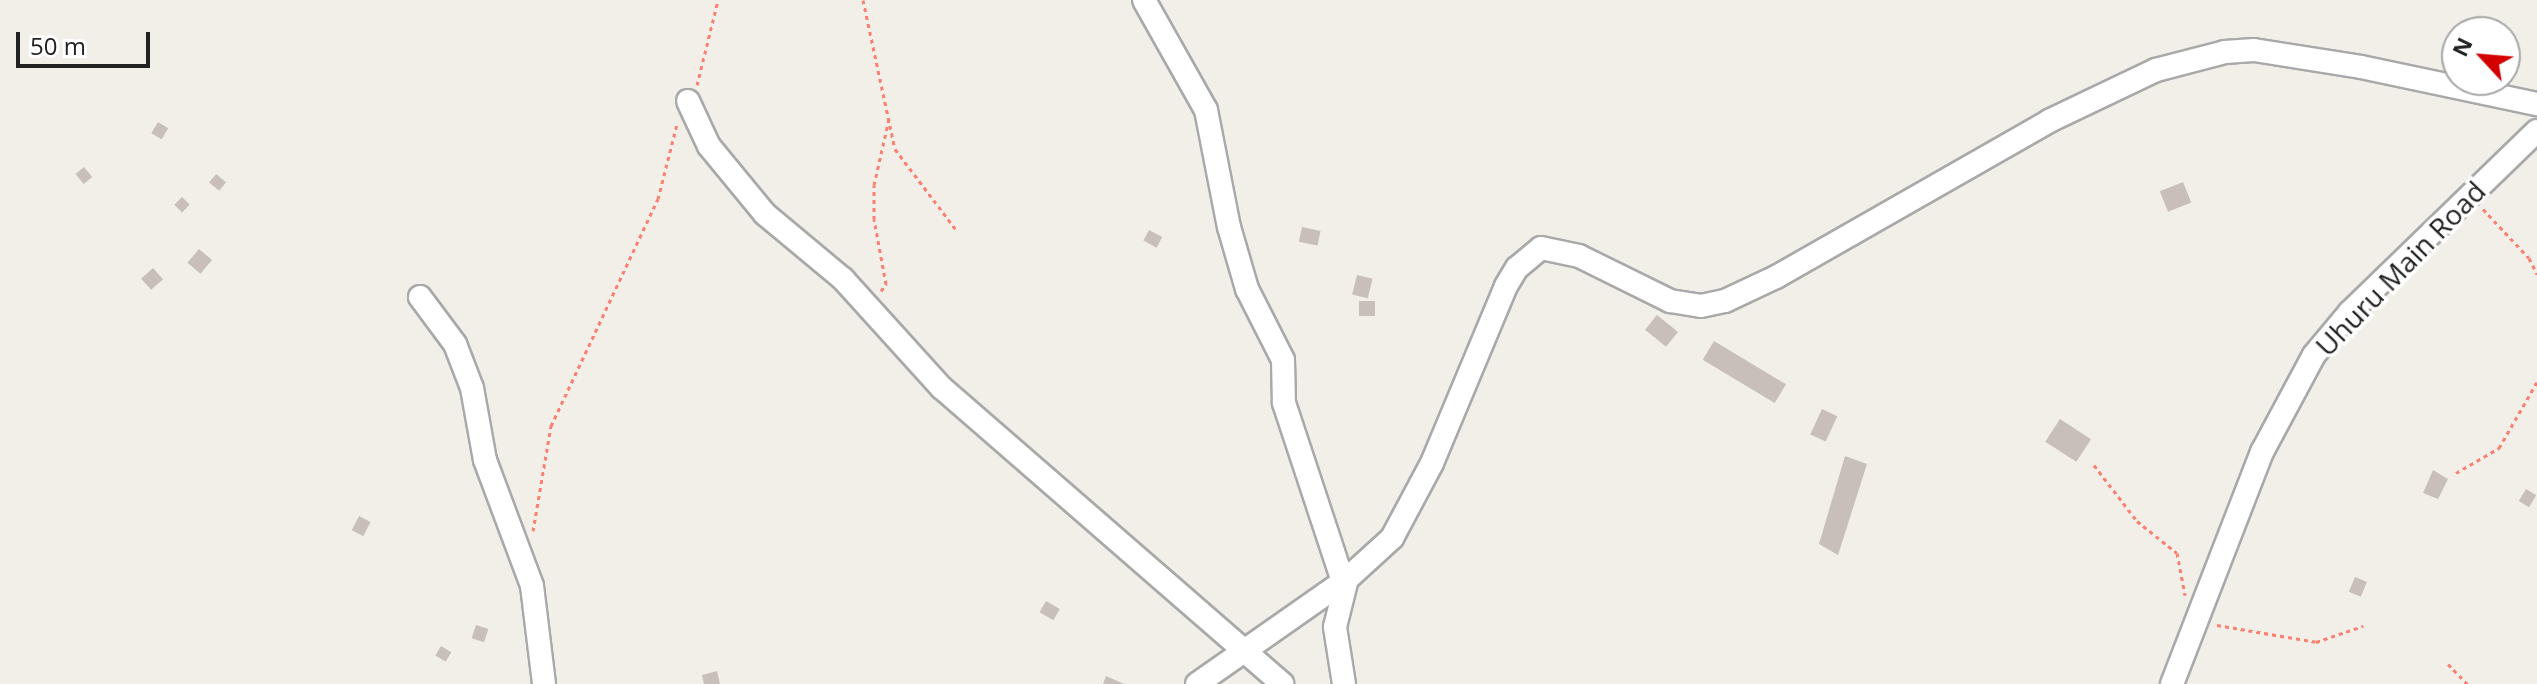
<!DOCTYPE html>
<html>
<head>
<meta charset="utf-8">
<style>
  body { margin:0 }
  #map { position:relative; width:2537px; height:684px; overflow:hidden; background:#f2efe9; font-family:"Open Sans",sans-serif }
  div>[style] { position:absolute }
  .building>* { inset:0; background:#c7bfb8; transform-origin:0 0 }
  .path>* { height:3px; margin-top:-1.5px; transform-origin:0; background:repeating-linear-gradient(90deg,#fa8072 0 4px,transparent 0 8px) }
  .roads { filter:drop-shadow(2px 0 #a9a9a9) drop-shadow(-2px 0 #a9a9a9) drop-shadow(0 2px #a9a9a9) drop-shadow(0 -2px #a9a9a9) }
  .minor>* { height:22px; margin:-11px; padding:0 11px; transform-origin:11px; border-radius:11px; background:#fff }
  span { translate:-50% -50%; white-space:nowrap; text-align:center; line-height:1.15; -webkit-text-stroke:7px #fff; paint-order:stroke }
  .street-label { font-size:28px; color:#222 }
  .north { position:absolute; left:2441px; top:16px; width:80px; height:80px; box-sizing:border-box; background:#fff; border:2px solid #a7a7a7; border-radius:50%; rotate:296deg; font-size:22px; font-weight:700; line-height:32px; text-align:center; color:#222 }
  .north::after { content:''; display:block; margin:auto; width:28px; height:36px; background:#d40000; clip-path:polygon(50% 0,100% 100%,50% 72%,0 100%) }
  .scale { position:absolute; left:16px; top:32px; width:134px; height:36px; box-sizing:border-box; border:4px solid #222; border-top:0; padding-left:10px; font-size:24px; line-height:28px; white-space:nowrap; color:#222; -webkit-text-stroke:6px #fff; paint-order:stroke }
</style>
</head>
<body>
<div id="map">
  <div class="building">
    <div style="left:158px;top:122px;width:12px;height:13px;rotate:31deg"></div>
    <div style="left:84px;top:167px;width:13px;height:11px;rotate:51deg"></div>
    <div style="left:216px;top:174px;width:13px;height:11px;rotate:39deg"></div>
    <div style="left:2183px;top:182px;width:22px;height:25px;rotate:68deg"></div>
    <div style="left:182px;top:197px;width:11px;height:11px;rotate:45deg"></div>
    <div style="left:1302px;top:227px;width:19px;height:15px;rotate:12deg"></div>
    <div style="left:1149px;top:230px;width:15px;height:12px;rotate:28deg"></div>
    <div style="left:199px;top:249px;width:17px;height:18px;rotate:40deg"></div>
    <div style="left:153px;top:268px;width:15px;height:16px;rotate:48deg"></div>
    <div style="left:1357px;top:275px;width:16px;height:20px;rotate:14deg"></div>
    <div style="left:1359px;top:301px;width:16px;height:15px"></div>
    <div style="left:1657px;top:315px;width:27px;height:19px;rotate:39deg"></div>
    <div style="left:1714px;top:341px;width:84px;height:22px;rotate:31deg"></div>
    <div style="left:1822px;top:409px;width:17px;height:28px;rotate:25deg"></div>
    <div style="left:2060px;top:419px;width:37px;height:27px;rotate:33deg"></div>
    <div style="clip-path:polygon(1845px 456px,1867px 464px,1838px 555px,1819px 544px)"></div>
    <div style="clip-path:polygon(2433px 470px,2448px 479px,2438px 499px,2423px 493px)"></div>
    <div style="left:2526px;top:489px;width:12px;height:14px;rotate:31deg"></div>
    <div style="left:359px;top:516px;width:13px;height:16px;rotate:27deg"></div>
    <div style="left:2355px;top:577px;width:13px;height:16px;rotate:23deg"></div>
    <div style="left:1046px;top:601px;width:16px;height:13px;rotate:30deg"></div>
    <div style="left:476px;top:625px;width:13px;height:14px;rotate:18deg"></div>
    <div style="left:441px;top:646px;width:12px;height:11px;rotate:31deg"></div>
    <div style="clip-path:polygon(717px 671px,720px 684px,704px 684px,702px 675px)"></div>
    <div style="clip-path:polygon(1106px 676px,1124px 684px,1103px 684px)"></div>
  </div>
  <div class="path">
    <div style="left:863px;top:0;width:152px;rotate:77.9deg"></div>
    <div style="left:895px;top:149px;width:103px;rotate:52.9deg"></div>
    <div style="left:697px;top:85px;width:88px;rotate:-76.1deg"></div>
    <div style="left:2483px;top:209px;width:67px;rotate:46.8deg"></div>
    <div style="left:2529px;top:258px;width:18px;rotate:63deg"></div>
    <div style="left:881px;top:291px;width:9px;rotate:-54deg"></div>
    <div style="left:886px;top:284px;width:66px;rotate:-100.5deg"></div>
    <div style="left:874px;top:219px;width:34px;rotate:-90deg"></div>
    <div style="left:874px;top:185px;width:68px;rotate:-77.2deg"></div>
    <div style="left:2094px;top:465px;width:71px;rotate:52.5deg"></div>
    <div style="left:2137px;top:521px;width:51px;rotate:38.7deg"></div>
    <div style="left:2177px;top:553px;width:43px;rotate:79.2deg"></div>
    <div style="left:2456px;top:473px;width:50px;rotate:-30.2deg"></div>
    <div style="left:2499px;top:448px;width:76px;rotate:-60.1deg"></div>
    <div style="left:533px;top:531px;width:107px;rotate:-80.3deg"></div>
    <div style="left:551px;top:426px;width:251px;rotate:-64.8deg"></div>
    <div style="left:658px;top:199px;width:77px;rotate:-75.8deg"></div>
    <div style="left:2217px;top:625px;width:100px;rotate:9.7deg"></div>
    <div style="left:2316px;top:642px;width:50px;rotate:-18.8deg"></div>
    <div style="left:2448px;top:664px;width:28px;rotate:46deg"></div>
  </div>
  <div class="roads">
    <div class="minor">
      <div style="left:1144px;top:0;width:126px;rotate:60.6deg"></div>
      <div style="left:1206px;top:110px;width:119px;rotate:78.9deg"></div>
      <div style="left:1229px;top:227px;width:65px;rotate:73.8deg"></div>
      <div style="left:1247px;top:289px;width:80px;rotate:63.1deg"></div>
      <div style="left:1283px;top:360px;width:43px;rotate:88.7deg"></div>
      <div style="left:1284px;top:403px;width:188px;rotate:71.7deg"></div>
      <div style="left:688px;top:101px;width:50px;rotate:65deg"></div>
      <div style="left:709px;top:146px;width:88px;rotate:50.5deg"></div>
      <div style="left:765px;top:214px;width:102px;rotate:39.8deg"></div>
      <div style="left:843px;top:279px;width:147px;rotate:47.8deg"></div>
      <div style="left:942px;top:388px;width:451px;rotate:41deg"></div>
      <div style="left:420px;top:297px;width:59px;rotate:53.3deg"></div>
      <div style="left:455px;top:344px;width:47px;rotate:68.9deg"></div>
      <div style="left:472px;top:388px;width:73px;rotate:79.8deg"></div>
      <div style="left:485px;top:460px;width:134px;rotate:69.5deg"></div>
      <div style="left:532px;top:586px;width:99px;rotate:83deg"></div>
      <div style="left:1197px;top:684px;width:183px;rotate:-35deg"></div>
      <div style="left:1347px;top:579px;width:61px;rotate:-42.3deg"></div>
      <div style="left:1392px;top:538px;width:85px;rotate:-61.9deg"></div>
      <div style="left:1432px;top:463px;width:192px;rotate:-67.3deg"></div>
      <div style="left:1506px;top:286px;width:21px;rotate:-59deg"></div>
      <div style="left:1517px;top:268px;width:31px;rotate:-40deg"></div>
      <div style="left:1541px;top:248px;width:39px;rotate:12deg"></div>
      <div style="left:1579px;top:256px;width:102px;rotate:26.3deg"></div>
      <div style="left:1670px;top:301px;width:31px;rotate:9deg"></div>
      <div style="left:1701px;top:306px;width:25px;rotate:-12deg"></div>
      <div style="left:1725px;top:301px;width:56px;rotate:-25.2deg"></div>
      <div style="left:1776px;top:277px;width:314px;rotate:-29.7deg"></div>
      <div style="left:2049px;top:121px;width:119px;rotate:-25.5deg"></div>
      <div style="left:2156px;top:70px;width:71px;rotate:-14.6deg"></div>
      <div style="left:2225px;top:52px;width:29px;rotate:-4deg"></div>
      <div style="left:2254px;top:50px;width:108px;rotate:9deg"></div>
      <div style="left:2361px;top:67px;width:180px;rotate:11.9deg"></div>
      <div style="left:1344px;top:684px;width:58px;rotate:-99deg"></div>
      <div style="left:1335px;top:627px;width:49px;rotate:-76deg"></div>
      <div style="left:2172px;top:684px;width:249px;rotate:-68.8deg"></div>
      <div style="left:2262px;top:452px;width:110px;rotate:-61.8deg"></div>
      <div style="left:2314px;top:355px;width:56px;rotate:-50.1deg"></div>
      <div style="left:2350px;top:312px;width:260px;rotate:-44.1deg"></div>
    </div>
  </div>
  <div class="street-label">
    <span style="left:2400px;top:268px;rotate:-46deg">Uhuru Main Road</span>
  </div>
  <div class="north">N</div>
  <div class="scale">50 m</div>
</div>
</body>
</html>
